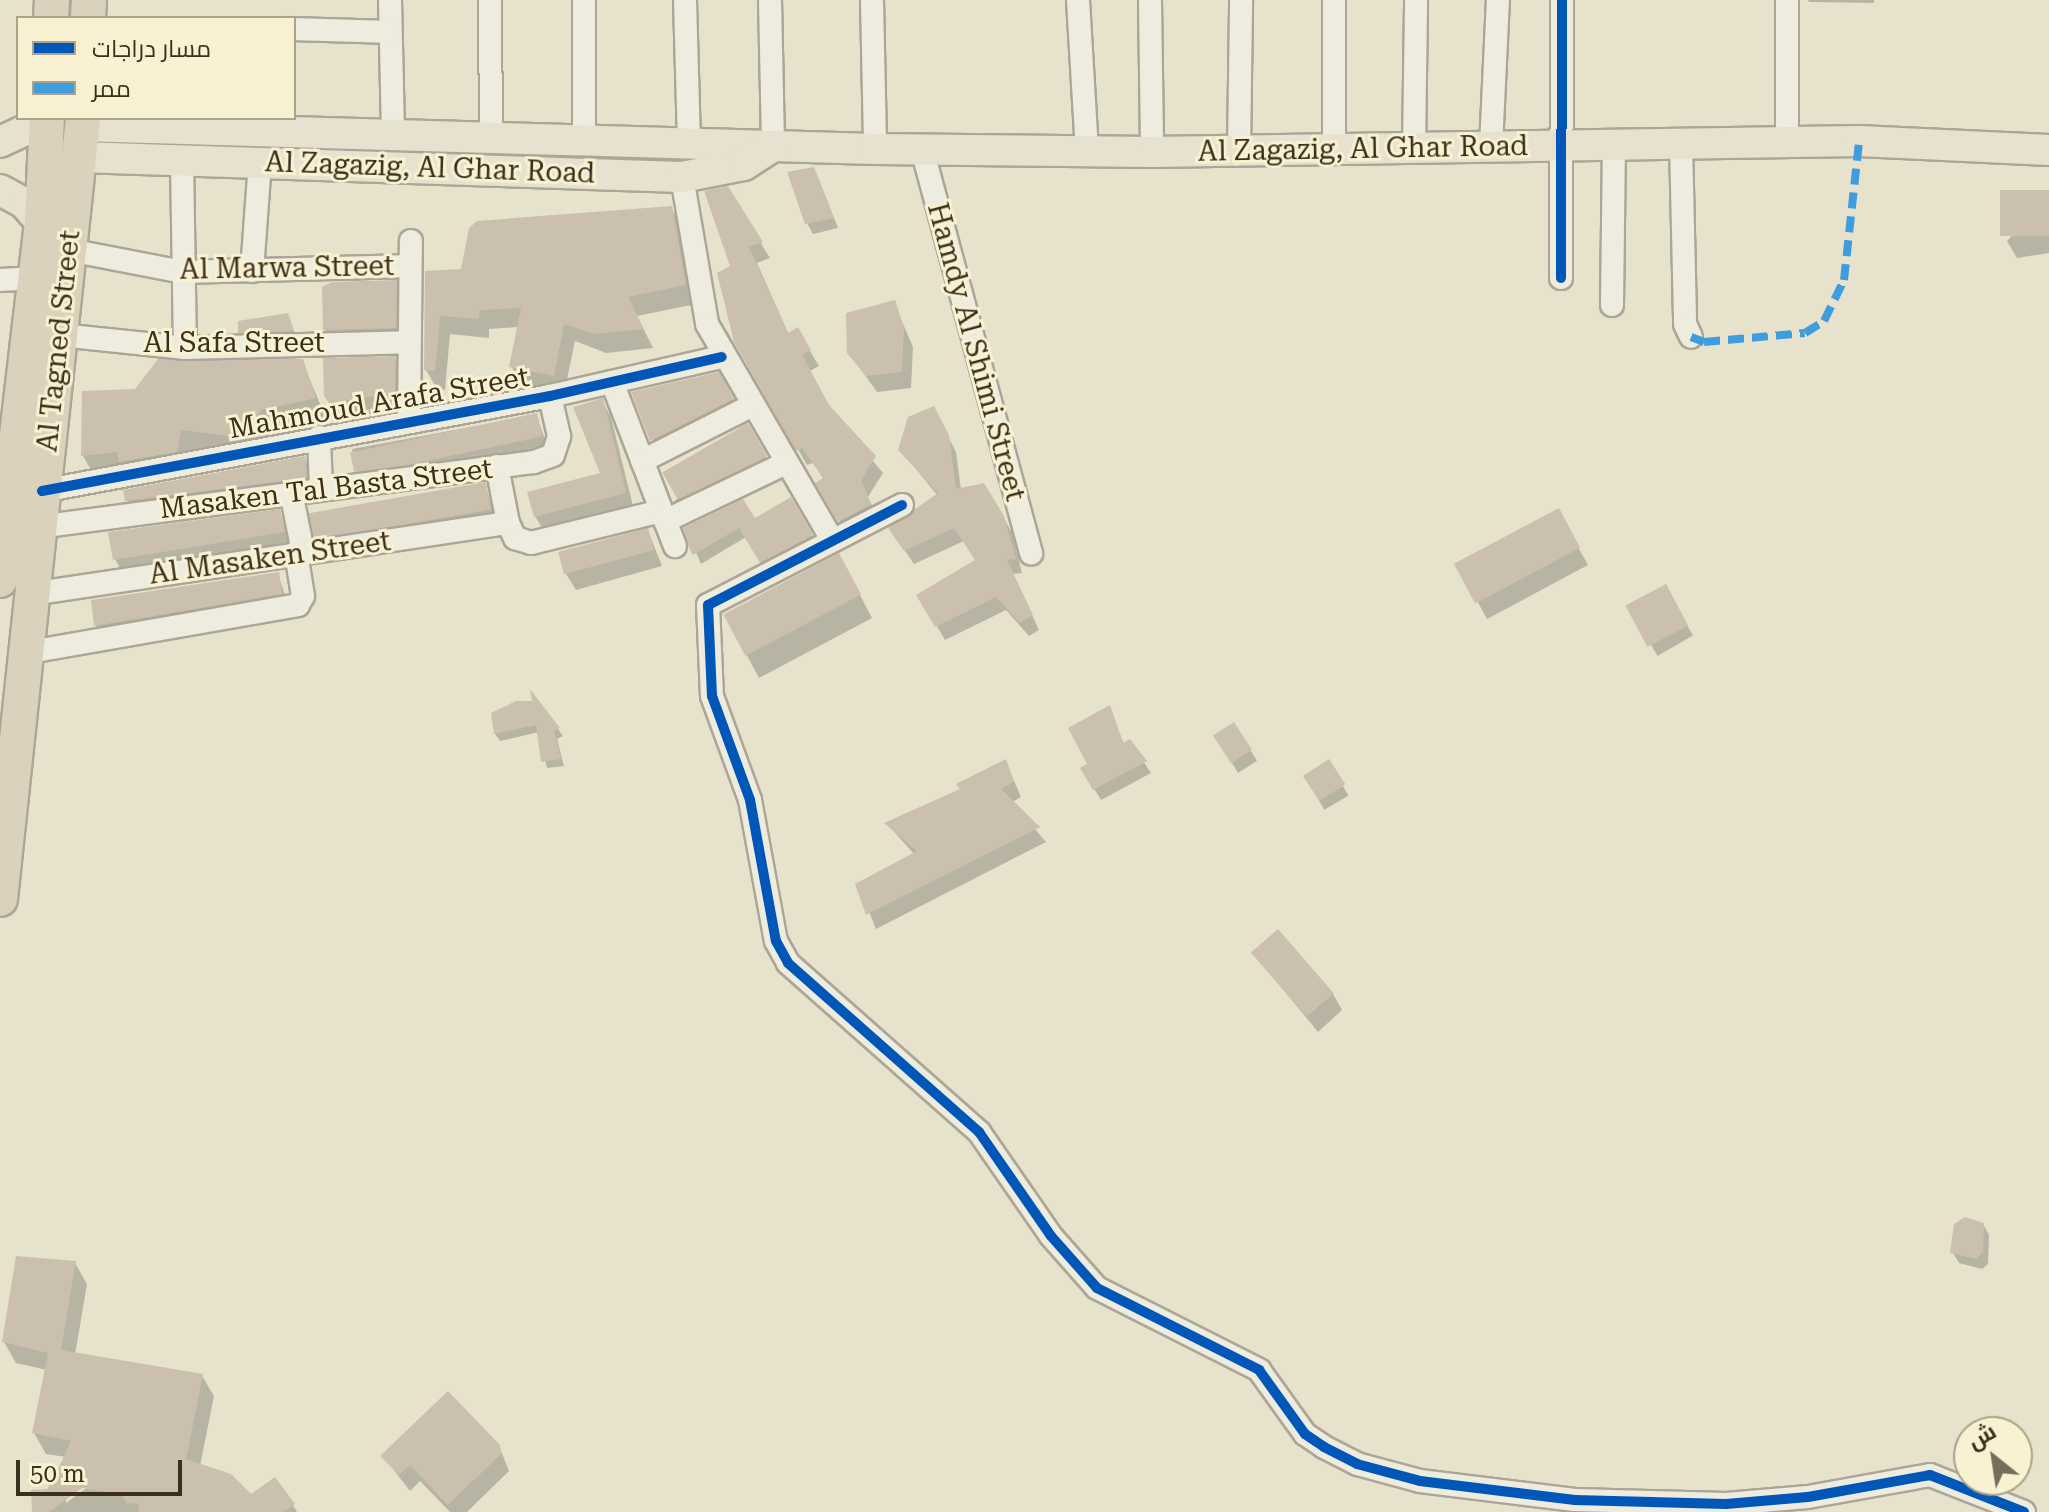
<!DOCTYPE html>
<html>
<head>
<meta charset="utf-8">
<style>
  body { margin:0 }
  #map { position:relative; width:2049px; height:1512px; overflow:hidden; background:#e6e2cc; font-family:"Roboto Serif",Cairo,serif }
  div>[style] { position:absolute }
  .shadow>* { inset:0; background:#0003; transform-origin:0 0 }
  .building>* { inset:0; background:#cac0ad; transform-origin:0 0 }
  .roads { filter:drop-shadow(2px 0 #aba696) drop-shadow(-2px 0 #aba696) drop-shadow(0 2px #aba696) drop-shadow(0 -2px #aba696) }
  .minor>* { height:22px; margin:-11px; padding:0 11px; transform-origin:11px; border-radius:11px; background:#eeebdf }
  .major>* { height:30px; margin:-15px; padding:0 15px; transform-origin:15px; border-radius:15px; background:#e6e2cf }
  .highway>* { height:34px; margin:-17px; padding:0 17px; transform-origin:17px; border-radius:17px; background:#dad2bd }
  .quiet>* { height:8px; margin-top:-4px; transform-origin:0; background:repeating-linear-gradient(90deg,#3f9ddf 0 16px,transparent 0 24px) }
  .cycleway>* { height:10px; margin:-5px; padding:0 5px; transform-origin:5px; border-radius:5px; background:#0057b8 }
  span { translate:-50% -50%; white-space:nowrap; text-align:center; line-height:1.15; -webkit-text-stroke:6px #f8f1d2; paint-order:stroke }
  .street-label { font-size:28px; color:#3b2f1d }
  .legend { position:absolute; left:16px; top:16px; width:280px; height:104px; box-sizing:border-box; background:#f8f1d2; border:2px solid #aca38a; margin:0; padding:10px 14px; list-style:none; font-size:24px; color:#3b2f1d }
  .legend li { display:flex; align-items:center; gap:16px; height:40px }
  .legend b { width:40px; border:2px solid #aca38a }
  .north { position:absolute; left:1953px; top:1416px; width:80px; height:80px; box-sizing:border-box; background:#f8f1d2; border:2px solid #aca38a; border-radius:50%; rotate:330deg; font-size:22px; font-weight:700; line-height:32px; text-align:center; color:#3b2f1d }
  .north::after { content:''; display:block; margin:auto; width:28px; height:36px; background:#776e5a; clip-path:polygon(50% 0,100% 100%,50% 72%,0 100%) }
  .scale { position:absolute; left:16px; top:1460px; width:166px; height:36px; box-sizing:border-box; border:4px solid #3b2f1d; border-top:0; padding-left:10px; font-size:24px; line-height:28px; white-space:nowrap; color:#3b2f1d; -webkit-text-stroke:6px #f8f1d2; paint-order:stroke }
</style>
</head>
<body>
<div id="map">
  <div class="shadow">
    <div style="clip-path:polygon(1808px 0,1874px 0,1874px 3px,1809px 2px)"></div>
    <div style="clip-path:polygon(813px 169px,819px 180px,838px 228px,813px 234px,807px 223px)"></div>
    <div style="clip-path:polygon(727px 189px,770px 258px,757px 263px,789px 335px,797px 330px,819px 366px,810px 371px,829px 408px,883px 473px,868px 497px,879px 520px,849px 537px,818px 484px,825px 480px,813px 463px,807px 465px,736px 341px)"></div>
    <div style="clip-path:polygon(2049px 196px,2049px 253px,2017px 258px,2007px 241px)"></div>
    <div style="clip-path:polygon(671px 208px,682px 227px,696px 304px,637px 316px,653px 348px,606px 353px,575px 341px,564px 394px,522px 385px,511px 366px,519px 327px,489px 329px,489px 338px,450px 334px,445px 390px,437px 389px,426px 370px,427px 273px,463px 271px)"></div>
    <div style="clip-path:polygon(395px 282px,405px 299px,404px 344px,334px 346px,325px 330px)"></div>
    <div style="clip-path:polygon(894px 303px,913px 347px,911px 388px,877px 392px,849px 353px)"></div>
    <div style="clip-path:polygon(287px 315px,297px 339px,245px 341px,240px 332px)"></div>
    <div style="clip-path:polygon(395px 358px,404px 375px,404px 409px,341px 419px,326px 396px)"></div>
    <div style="clip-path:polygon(302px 361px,326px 418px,272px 429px,258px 457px,191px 449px,188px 471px,94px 475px,83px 456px,84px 393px,136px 391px)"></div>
    <div style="clip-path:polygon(718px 374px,741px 414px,660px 455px,634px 393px)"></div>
    <div style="clip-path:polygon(602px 401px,611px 417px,634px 510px,545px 533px,535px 516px,602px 474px)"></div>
    <div style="clip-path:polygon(536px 415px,550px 453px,365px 487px,356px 471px,352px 449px)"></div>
    <div style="clip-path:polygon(941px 423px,956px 452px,961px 490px,1003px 517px,1012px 533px,1022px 573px,1013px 574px,1039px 630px,1029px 636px,1006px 610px,945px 640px,919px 596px,977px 561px,964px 541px,914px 564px,890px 529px,937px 495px,900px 449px)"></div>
    <div style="clip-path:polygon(747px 426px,774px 471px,683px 515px,675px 501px)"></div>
    <div style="clip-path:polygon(304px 458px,314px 475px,315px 494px,137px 517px,127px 501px,126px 492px)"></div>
    <div style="clip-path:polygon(485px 485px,499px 526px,326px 553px,316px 536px)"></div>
    <div style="clip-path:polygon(790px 500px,817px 546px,768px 572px,746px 537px,701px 564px,686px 529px,754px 520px)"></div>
    <div style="clip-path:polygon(279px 512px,293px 549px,124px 576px,115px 559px)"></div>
    <div style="clip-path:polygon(1567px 527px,1588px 565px,1487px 619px,1457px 564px)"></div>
    <div style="clip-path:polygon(648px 531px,662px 566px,576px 590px,566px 574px)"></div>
    <div style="clip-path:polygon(278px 574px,290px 610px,106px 642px,96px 626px,93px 602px)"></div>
    <div style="clip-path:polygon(851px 578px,872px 618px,759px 678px,725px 614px)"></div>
    <div style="left:1665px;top:587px;width:56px;height:41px;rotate:60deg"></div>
    <div style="clip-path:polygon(533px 696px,563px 736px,557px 739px,564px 766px,547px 768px,539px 732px,500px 741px,495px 734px,493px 714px,534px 704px)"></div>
    <div style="clip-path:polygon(1109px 707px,1124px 744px,1130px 741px,1151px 773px,1101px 800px,1082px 769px,1090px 764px)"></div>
    <div style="clip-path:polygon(1216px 736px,1251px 751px,1257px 761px,1238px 773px)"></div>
    <div style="clip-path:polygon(1006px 762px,1021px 797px,1012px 802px,1046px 842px,876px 929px,858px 884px,915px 855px,887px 824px,962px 790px)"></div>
    <div style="left:1329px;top:762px;width:39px;height:28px;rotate:60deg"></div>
    <div style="clip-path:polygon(1254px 954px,1333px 994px,1342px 1010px,1318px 1032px)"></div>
    <div style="clip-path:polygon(1983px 1224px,1989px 1235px,1988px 1264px,1982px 1269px,1959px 1263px,1953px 1253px)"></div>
    <div style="clip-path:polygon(evenodd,75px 1263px,87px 1284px,75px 1355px,202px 1376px,214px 1396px,200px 1466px,251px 1497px,293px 1505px,297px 1512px,34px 1512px,66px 1457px,46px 1454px,34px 1433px,47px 1370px,16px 1363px,4px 1342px,75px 1263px,89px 1481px,92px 1484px,66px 1503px,66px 1498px,89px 1481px)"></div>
    <div style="clip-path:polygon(499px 1446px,509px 1471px,467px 1512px,450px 1512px,420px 1481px,410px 1491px,383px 1456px)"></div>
  </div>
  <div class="building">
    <div style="clip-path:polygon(814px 167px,834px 218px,805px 224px,787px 172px)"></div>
    <div style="clip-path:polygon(728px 186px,763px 242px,749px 247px,788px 333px,798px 327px,811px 350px,802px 355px,829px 405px,876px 456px,861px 480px,871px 504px,838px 522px,815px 483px,823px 478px,802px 448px,796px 451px,734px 342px,717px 273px,730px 266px,704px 191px)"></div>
    <div style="left:2049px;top:190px;width:46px;height:49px;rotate:90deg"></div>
    <div style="clip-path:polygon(672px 206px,686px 285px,628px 297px,644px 329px,594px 334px,564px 324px,554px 376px,509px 367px,521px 308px,480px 310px,479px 319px,440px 316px,435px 371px,424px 370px,425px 271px,461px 269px,469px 228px,477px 221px)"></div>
    <div style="clip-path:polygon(397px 280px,396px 328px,323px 330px,322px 287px,332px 282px)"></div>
    <div style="clip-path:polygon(895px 300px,904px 328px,902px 372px,866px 376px,847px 353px,846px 313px)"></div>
    <div style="clip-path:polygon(288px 313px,294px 331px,238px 333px,238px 321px)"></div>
    <div style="clip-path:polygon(396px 356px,395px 393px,329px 403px,324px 396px,323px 358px)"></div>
    <div style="clip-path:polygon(158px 359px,303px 359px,316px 398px,261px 410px,247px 438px,181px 430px,177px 452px,119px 462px,117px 452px,81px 456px,82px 391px,135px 389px)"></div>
    <div style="clip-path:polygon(719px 372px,734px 399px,650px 441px,631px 392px)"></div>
    <div style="clip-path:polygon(603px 398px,626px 493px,534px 517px,527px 492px,600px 473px,573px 407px)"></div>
    <div style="clip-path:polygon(934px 406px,949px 435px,956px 489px,984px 483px,1004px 516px,1016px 559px,1007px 560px,1033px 615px,1020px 623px,996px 597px,935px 627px,916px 595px,975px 560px,954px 528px,904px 551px,888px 528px,938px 493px,898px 450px,908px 417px)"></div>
    <div style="left:537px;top:413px;width:24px;height:191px;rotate:78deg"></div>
    <div style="left:748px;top:423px;width:38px;height:99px;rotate:60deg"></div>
    <div style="clip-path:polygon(305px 456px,307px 478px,125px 501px,123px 490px)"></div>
    <div style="left:486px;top:482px;width:28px;height:180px;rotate:80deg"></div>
    <div style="clip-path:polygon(791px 497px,813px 535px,760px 563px,739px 528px,693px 555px,689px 548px,683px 528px,743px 499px,755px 518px)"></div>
    <div style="left:1559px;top:508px;width:45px;height:119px;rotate:62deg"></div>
    <div style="clip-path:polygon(280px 509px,285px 532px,113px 560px,108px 532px)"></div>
    <div style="left:648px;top:528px;width:23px;height:93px;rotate:75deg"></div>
    <div style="left:839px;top:553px;width:47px;height:131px;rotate:62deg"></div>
    <div style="clip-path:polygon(279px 572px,282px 594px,94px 626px,91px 600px)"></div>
    <div style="left:1666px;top:584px;width:47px;height:46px;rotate:62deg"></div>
    <div style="clip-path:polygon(530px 689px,560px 728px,554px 731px,561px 759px,541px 762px,536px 725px,494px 734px,491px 713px,516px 701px,532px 701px)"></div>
    <div style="clip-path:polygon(1110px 705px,1123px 743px,1130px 739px,1147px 761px,1093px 790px,1080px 768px,1087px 764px,1068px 728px)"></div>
    <div style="left:1234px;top:722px;width:33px;height:25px;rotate:57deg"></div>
    <div style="clip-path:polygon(1006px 759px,1014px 782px,1001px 789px,1040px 827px,866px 915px,855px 884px,917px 851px,884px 823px,960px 789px,956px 784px)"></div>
    <div style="left:1329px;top:759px;width:30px;height:31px;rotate:57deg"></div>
    <div style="left:1278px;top:929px;width:85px;height:36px;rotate:49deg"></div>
    <div style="clip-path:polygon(1965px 1217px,1984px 1223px,1983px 1252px,1976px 1259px,1950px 1253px,1954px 1224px)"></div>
    <div style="clip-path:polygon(16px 1256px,76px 1261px,61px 1350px,203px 1374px,186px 1459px,231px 1474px,251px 1494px,275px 1477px,295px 1504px,283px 1512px,139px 1512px,138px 1503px,127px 1504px,121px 1494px,82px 1488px,49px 1512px,32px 1512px,31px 1490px,49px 1489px,71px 1441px,32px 1433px,48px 1353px,2px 1342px)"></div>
    <div style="clip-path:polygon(448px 1391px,500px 1445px,501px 1454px,448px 1505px,410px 1465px,399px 1475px,380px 1456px)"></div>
  </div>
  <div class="roads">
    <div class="minor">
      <div style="left:390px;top:0;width:134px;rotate:88.7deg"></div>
      <div style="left:490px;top:0;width:136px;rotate:89.6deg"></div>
      <div style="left:685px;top:0;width:141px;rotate:88.4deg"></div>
      <div style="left:770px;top:0;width:146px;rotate:88.8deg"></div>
      <div style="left:872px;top:0;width:149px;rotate:88.8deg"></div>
      <div style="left:1078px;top:0;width:151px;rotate:86.6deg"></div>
      <div style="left:1150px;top:0;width:152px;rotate:89.2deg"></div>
      <div style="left:1334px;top:0;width:148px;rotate:90deg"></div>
      <div style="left:294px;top:29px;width:96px;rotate:1.8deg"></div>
      <div style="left:584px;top:138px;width:138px;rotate:-90deg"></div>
      <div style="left:1681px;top:142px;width:182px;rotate:88.7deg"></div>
      <div style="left:1685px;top:324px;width:14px;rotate:65deg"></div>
      <div style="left:1787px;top:144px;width:144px;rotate:-90deg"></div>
      <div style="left:1491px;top:147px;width:147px;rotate:-87.3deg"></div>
      <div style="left:922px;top:149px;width:419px;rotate:74.9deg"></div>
      <div style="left:1414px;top:149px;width:149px;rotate:-89.2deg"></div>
      <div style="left:1239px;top:151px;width:151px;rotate:-89.2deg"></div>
      <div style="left:182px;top:160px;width:188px;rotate:89.1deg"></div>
      <div style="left:682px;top:177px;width:149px;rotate:80.3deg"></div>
      <div style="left:707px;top:324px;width:250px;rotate:59.9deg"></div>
      <div style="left:69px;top:250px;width:116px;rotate:10.9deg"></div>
      <div style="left:183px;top:272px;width:227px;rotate:-1.5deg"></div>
      <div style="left:252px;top:271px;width:108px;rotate:-85.8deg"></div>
      <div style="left:1561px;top:278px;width:278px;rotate:-89.8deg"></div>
      <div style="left:0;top:280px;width:37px;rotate:-3deg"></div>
      <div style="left:1612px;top:305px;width:161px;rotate:-89.3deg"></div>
      <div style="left:60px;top:335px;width:126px;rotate:5.9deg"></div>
      <div style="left:185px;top:348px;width:223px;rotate:-1.5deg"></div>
      <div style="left:612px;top:382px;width:176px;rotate:69deg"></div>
      <div style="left:409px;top:421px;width:180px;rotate:-89.4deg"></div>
      <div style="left:319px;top:437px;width:51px;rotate:87.8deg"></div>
      <div style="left:642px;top:461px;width:122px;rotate:-26.8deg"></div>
      <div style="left:497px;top:466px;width:58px;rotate:79.1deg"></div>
      <div style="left:508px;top:523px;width:17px;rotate:65deg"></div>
      <div style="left:515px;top:538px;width:17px;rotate:17deg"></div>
      <div style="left:531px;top:543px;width:134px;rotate:-13.8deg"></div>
      <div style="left:42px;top:491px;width:517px;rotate:-10.59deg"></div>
      <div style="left:550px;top:396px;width:176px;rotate:-12.8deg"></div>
      <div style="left:291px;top:492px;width:61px;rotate:78.7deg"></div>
      <div style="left:902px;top:505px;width:218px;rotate:152.7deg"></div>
      <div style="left:708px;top:605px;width:91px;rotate:87.5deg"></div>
      <div style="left:712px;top:696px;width:111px;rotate:69.9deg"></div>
      <div style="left:750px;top:800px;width:143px;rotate:79.6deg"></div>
      <div style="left:776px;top:941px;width:25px;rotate:61deg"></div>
      <div style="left:788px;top:963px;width:255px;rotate:41.5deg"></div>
      <div style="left:979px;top:1132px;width:126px;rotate:55.3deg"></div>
      <div style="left:1051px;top:1236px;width:69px;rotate:48.5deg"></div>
      <div style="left:1097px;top:1288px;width:182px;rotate:26.8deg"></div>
      <div style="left:1259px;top:1370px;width:79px;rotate:54.3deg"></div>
      <div style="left:1305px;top:1434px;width:23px;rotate:34deg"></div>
      <div style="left:1324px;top:1447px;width:37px;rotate:27deg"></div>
      <div style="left:1357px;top:1464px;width:65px;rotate:15.1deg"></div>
      <div style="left:1420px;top:1481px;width:156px;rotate:7deg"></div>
      <div style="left:1575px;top:1500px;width:151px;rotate:1.5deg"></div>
      <div style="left:1726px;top:1504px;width:82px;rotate:-4.9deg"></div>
      <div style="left:1808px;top:1497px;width:124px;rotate:-10.2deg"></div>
      <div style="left:1930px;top:1475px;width:101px;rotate:21.5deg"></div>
      <div style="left:665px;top:521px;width:134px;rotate:-25.6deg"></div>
      <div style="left:38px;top:527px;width:500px;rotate:-7.47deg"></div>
      <div style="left:534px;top:462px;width:20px;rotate:-20deg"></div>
      <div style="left:553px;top:455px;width:20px;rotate:-72deg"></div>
      <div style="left:559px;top:436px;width:41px;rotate:-102.7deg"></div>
      <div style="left:31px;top:594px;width:482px;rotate:-8.5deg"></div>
      <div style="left:24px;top:653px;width:278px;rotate:-9.9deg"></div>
      <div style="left:298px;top:605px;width:10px;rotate:-61deg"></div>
      <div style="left:303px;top:596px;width:44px;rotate:-99.2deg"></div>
    </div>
    <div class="major">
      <div style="left:82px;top:126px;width:793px;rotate:1.66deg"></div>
      <div style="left:875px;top:149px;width:277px;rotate:0.6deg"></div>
      <div style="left:1152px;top:152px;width:707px;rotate:-0.89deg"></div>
      <div style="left:1859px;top:141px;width:190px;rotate:2.7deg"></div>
      <div style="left:0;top:142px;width:52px;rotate:-25.1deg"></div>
      <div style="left:79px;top:157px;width:603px;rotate:1.9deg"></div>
      <div style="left:682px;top:177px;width:63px;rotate:-11deg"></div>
      <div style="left:744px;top:165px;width:35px;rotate:-33deg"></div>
      <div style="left:0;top:190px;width:27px;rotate:28deg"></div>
      <div style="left:24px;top:203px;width:28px;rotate:49deg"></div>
    </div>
    <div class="highway">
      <div style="left:51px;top:18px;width:18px;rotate:-87deg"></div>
      <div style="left:88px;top:18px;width:18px;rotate:-87deg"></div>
      <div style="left:0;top:580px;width:358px;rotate:-83.3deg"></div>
      <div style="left:42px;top:224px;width:106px;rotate:-87.3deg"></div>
      <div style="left:0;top:899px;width:785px;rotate:-83.93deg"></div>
    </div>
  </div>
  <div class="quiet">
    <div style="left:1691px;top:337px;width:14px;rotate:21deg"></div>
    <div style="left:1704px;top:342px;width:101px;rotate:-5.1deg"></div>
    <div style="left:1805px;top:333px;width:22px;rotate:-32deg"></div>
    <div style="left:1824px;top:321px;width:46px;rotate:-64deg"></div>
    <div style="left:1844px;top:280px;width:140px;rotate:-83.8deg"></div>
  </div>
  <div class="cycleway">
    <div style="left:1561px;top:278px;width:278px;rotate:-89.8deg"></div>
    <div style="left:42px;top:491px;width:517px;rotate:-10.59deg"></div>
    <div style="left:550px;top:396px;width:176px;rotate:-12.8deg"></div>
    <div style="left:902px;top:505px;width:218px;rotate:152.7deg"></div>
    <div style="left:708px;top:605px;width:91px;rotate:87.5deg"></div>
    <div style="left:712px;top:696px;width:111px;rotate:69.9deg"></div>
    <div style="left:750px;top:800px;width:143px;rotate:79.6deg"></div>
    <div style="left:776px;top:941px;width:25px;rotate:61deg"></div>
    <div style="left:788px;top:963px;width:255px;rotate:41.5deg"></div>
    <div style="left:979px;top:1132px;width:126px;rotate:55.3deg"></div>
    <div style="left:1051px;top:1236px;width:69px;rotate:48.5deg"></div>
    <div style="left:1097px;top:1288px;width:182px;rotate:26.8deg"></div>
    <div style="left:1259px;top:1370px;width:79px;rotate:54.3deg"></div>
    <div style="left:1305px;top:1434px;width:23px;rotate:34deg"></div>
    <div style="left:1324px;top:1447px;width:37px;rotate:27deg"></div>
    <div style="left:1357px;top:1464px;width:65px;rotate:15.1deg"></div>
    <div style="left:1420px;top:1481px;width:156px;rotate:7deg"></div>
    <div style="left:1575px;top:1500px;width:151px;rotate:1.5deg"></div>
    <div style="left:1726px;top:1504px;width:82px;rotate:-4.9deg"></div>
    <div style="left:1808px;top:1497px;width:124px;rotate:-10.2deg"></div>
    <div style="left:1930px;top:1475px;width:101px;rotate:21.5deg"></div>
  </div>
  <div class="street-label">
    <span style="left:1363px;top:149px;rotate:-1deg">Al Zagazig, Al Ghar Road</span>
    <span style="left:430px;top:168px;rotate:2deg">Al Zagazig, Al Ghar Road</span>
    <span style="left:287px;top:268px;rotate:-1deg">Al Marwa Street</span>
    <span style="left:59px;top:341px;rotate:-84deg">Al Tagned Street</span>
    <span style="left:234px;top:343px">Al Safa Street</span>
    <span style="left:976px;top:352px;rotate:75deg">Hamdy Al Shimi Street</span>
    <span style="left:379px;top:403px;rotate:-10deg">Mahmoud Arafa Street</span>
    <span style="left:326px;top:489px;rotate:-7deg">Masaken Tal Basta Street</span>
    <span style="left:270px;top:558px;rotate:-8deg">Al Masaken Street</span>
  </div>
  <ul class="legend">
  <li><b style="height:10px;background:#0057b8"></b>مسار دراجات</li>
  <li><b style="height:10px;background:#3f9ddf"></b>ممر</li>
  </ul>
  <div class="north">ش</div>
  <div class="scale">50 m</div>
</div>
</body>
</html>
